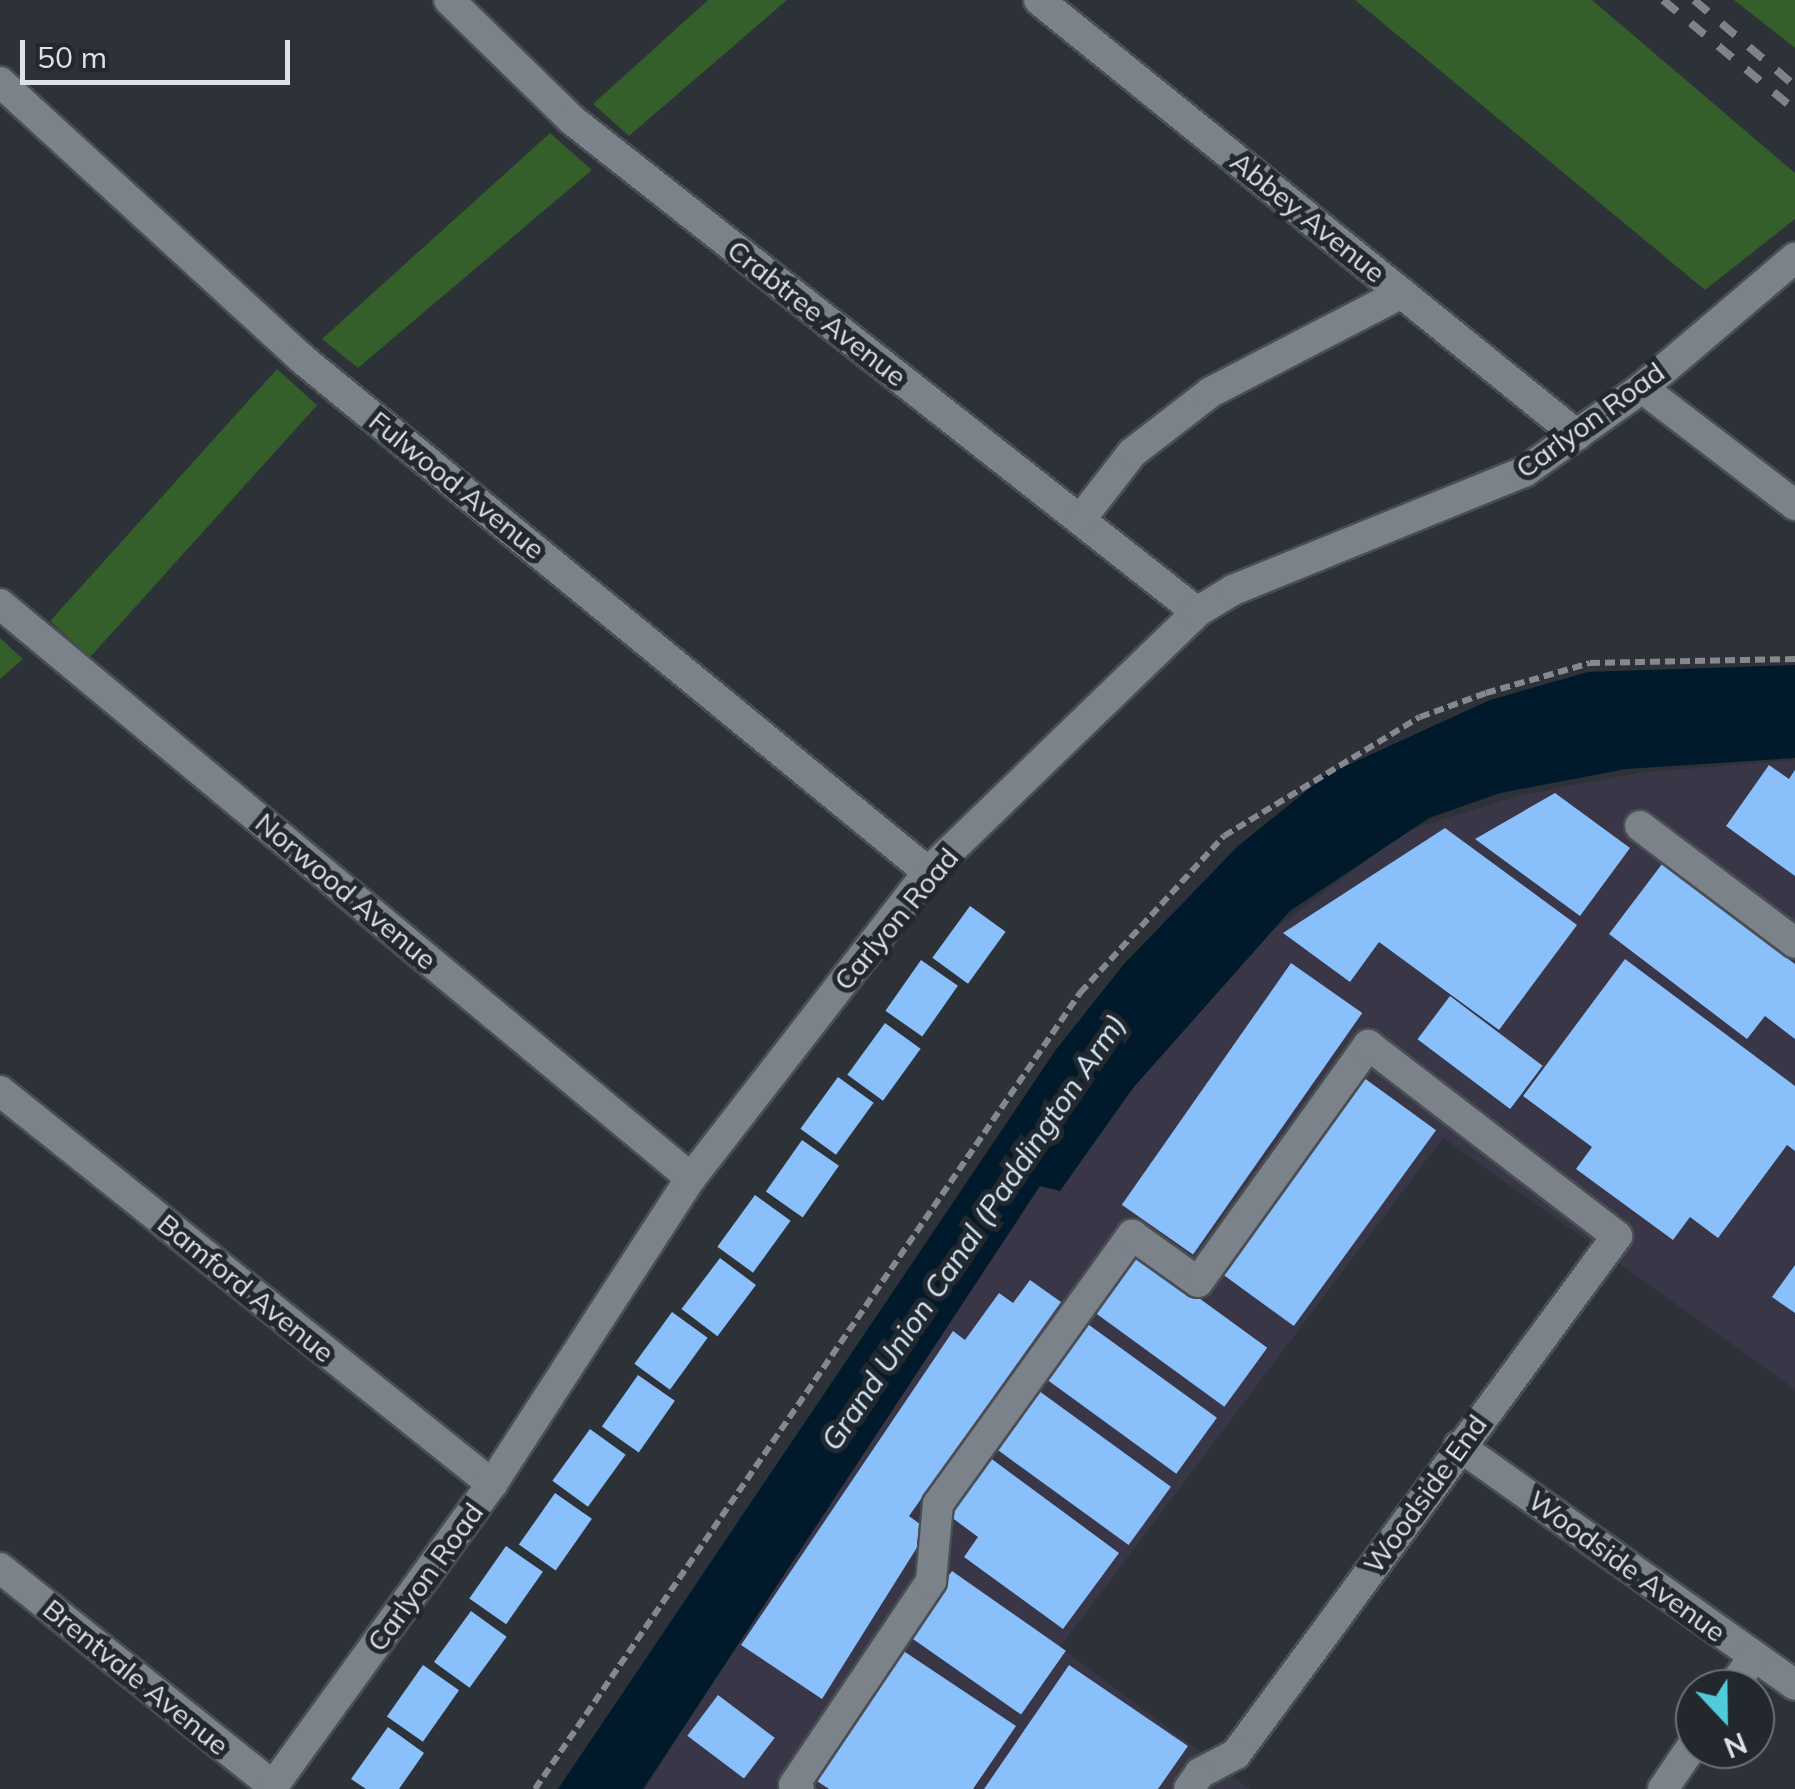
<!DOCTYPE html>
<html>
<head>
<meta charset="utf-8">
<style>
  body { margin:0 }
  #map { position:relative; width:1795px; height:1789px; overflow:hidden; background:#2c3238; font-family:Mulish,sans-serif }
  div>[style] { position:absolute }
  .industrial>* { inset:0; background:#393647 }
  .green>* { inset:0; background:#345e2a; transform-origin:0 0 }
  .water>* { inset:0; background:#00192b }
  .building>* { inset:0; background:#89c0fc; transform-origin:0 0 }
  .path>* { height:6px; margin-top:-3px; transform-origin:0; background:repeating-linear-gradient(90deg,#85898f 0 10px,transparent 0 15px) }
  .roads { filter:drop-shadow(2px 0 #494e53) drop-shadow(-2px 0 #494e53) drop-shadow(0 2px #494e53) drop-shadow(0 -2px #494e53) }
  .minor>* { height:30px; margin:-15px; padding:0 15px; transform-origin:15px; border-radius:15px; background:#7b8289 }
  .rail>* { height:8px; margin-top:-4px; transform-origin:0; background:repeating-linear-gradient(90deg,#7f8489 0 18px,transparent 0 36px) }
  span { translate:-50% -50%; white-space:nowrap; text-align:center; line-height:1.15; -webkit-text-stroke:10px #22282e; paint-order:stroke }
  .street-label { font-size:28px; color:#dee1e6 }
  .water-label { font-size:30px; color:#d0e6f6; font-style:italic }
  .north { position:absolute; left:1675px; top:1669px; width:100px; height:100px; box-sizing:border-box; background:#22282e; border:2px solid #6d7278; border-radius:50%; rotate:158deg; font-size:28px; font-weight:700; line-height:40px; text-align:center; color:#dee1e6 }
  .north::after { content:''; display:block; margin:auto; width:35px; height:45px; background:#52cbd8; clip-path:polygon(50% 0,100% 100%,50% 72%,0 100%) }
  .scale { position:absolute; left:20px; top:40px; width:270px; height:45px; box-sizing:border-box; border:5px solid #dee1e6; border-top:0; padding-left:12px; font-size:30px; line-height:35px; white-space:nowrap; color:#dee1e6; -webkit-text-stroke:8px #22282e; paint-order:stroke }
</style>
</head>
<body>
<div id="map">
  <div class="industrial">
    <div style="clip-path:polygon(1795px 760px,1795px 1389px,1443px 1138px,1060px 1647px,1250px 1789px,645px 1789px,1055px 1143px,1221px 969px,1406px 831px,1521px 795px,1637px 773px)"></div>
  </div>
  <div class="green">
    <div style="clip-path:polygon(708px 0,787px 0,629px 136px,593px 104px)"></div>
    <div style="clip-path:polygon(1355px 0,1592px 0,1795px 173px,1795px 219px,1705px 290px)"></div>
    <div style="clip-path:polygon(1734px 0,1795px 0,1795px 48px)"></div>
    <div style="clip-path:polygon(550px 133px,592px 170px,358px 368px,322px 339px)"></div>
    <div style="left:277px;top:369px;width:54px;height:339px;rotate:42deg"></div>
    <div style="clip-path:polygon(0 638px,23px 659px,0 679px)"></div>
  </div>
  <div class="water">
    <div style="clip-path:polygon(1795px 665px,1795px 758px,1626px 769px,1500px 793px,1429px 818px,1290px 911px,1133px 1088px,1060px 1191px,1040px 1186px,643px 1789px,558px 1789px,1055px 1051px,1124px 964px,1238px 846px,1326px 775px,1490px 700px,1588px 672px)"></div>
  </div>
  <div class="building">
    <div style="clip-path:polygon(1769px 765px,1789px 779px,1795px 770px,1795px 876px,1726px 826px)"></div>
    <div style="clip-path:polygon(1555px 793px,1630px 848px,1580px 916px,1475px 839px)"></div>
    <div style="clip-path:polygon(1445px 828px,1577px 925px,1499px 1030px,1379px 942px,1350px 982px,1283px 933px)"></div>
    <div style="clip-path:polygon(1662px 864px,1795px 964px,1795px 1039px,1765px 1016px,1747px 1039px,1609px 934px)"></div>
    <div style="left:970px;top:906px;width:44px;height:64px;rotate:36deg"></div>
    <div style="clip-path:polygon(1625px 959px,1795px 1086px,1795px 1151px,1787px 1145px,1718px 1238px,1690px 1217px,1673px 1240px,1576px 1169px,1592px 1147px,1523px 1096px)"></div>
    <div style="left:921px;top:960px;width:45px;height:62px;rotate:35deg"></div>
    <div style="left:1291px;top:963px;width:87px;height:295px;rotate:35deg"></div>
    <div style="left:1450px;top:996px;width:116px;height:54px;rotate:37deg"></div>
    <div style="left:885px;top:1023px;width:44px;height:64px;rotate:36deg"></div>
    <div style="left:1360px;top:1075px;width:94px;height:242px;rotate:36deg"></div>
    <div style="left:838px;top:1077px;width:44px;height:64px;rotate:36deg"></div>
    <div style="left:802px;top:1140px;width:45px;height:63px;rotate:35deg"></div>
    <div style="left:755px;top:1195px;width:44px;height:64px;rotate:36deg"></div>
    <div style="left:1137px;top:1253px;width:161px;height:73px;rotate:36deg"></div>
    <div style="left:720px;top:1258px;width:45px;height:64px;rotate:37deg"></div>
    <div style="clip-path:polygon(1795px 1265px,1795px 1313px,1772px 1297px)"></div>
    <div style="clip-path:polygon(1030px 1280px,1061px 1302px,909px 1516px,928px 1530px,822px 1699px,741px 1645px,953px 1331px,965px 1340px,999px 1293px,1013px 1303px)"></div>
    <div style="left:672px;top:1312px;width:44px;height:64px;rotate:36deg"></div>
    <div style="left:1085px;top:1322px;width:163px;height:69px;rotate:36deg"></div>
    <div style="left:638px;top:1375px;width:45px;height:63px;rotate:35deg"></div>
    <div style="left:1035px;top:1388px;width:168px;height:72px;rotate:36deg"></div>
    <div style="left:590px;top:1429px;width:44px;height:64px;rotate:36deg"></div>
    <div style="clip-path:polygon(985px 1454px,1119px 1553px,1063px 1629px,964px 1557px,978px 1537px,943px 1511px)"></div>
    <div style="left:555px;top:1493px;width:45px;height:63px;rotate:35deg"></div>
    <div style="left:506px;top:1546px;width:45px;height:64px;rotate:35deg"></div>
    <div style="left:952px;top:1571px;width:139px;height:78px;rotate:35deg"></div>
    <div style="left:471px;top:1611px;width:44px;height:63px;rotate:36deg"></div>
    <div style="clip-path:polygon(899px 1648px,1016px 1726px,973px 1789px,829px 1789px,811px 1777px)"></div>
    <div style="left:423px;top:1665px;width:44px;height:63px;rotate:35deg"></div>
    <div style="clip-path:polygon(1069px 1665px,1188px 1746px,1158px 1789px,984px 1789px)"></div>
    <div style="left:718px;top:1695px;width:71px;height:51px;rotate:37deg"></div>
    <div style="clip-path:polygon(388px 1727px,424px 1753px,399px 1789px,366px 1789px,351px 1779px)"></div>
  </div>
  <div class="path">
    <div style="left:535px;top:1789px;width:965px;rotate:-55.6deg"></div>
    <div style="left:1080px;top:993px;width:213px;rotate:-47.5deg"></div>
    <div style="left:1224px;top:836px;width:229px;rotate:-31.3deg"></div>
    <div style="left:1420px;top:717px;width:70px;rotate:-20deg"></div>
    <div style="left:1486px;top:693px;width:108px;rotate:-16.1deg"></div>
    <div style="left:1590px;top:663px;width:205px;rotate:-1.1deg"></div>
  </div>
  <div class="roads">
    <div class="minor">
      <div style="left:449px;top:0;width:172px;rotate:44.3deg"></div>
      <div style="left:572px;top:120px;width:795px;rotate:38.21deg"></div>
      <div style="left:1039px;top:0;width:692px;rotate:38.96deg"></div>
      <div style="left:0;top:82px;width:408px;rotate:42.5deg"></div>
      <div style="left:301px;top:358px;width:811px;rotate:39.34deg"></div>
      <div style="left:1642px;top:388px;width:193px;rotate:37.4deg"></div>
      <div style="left:1080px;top:520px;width:85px;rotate:-52.2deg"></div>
      <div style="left:1132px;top:453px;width:100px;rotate:-37.7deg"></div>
      <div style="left:1211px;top:392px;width:215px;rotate:-27.4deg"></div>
      <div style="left:0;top:604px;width:898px;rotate:39.72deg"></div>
      <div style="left:1640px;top:826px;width:194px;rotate:37deg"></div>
      <div style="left:0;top:1091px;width:630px;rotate:38.62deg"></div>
      <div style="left:1459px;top:1446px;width:412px;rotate:35.4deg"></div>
      <div style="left:0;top:1568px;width:349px;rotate:38.6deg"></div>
      <div style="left:1731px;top:1689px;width:39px;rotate:-55deg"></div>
      <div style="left:271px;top:1789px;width:377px;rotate:-54.1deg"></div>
      <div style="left:492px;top:1484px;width:365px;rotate:-57deg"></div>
      <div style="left:691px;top:1178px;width:387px;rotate:-52.2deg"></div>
      <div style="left:928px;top:872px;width:374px;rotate:-44deg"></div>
      <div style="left:1197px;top:612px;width:42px;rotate:-31.4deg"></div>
      <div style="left:1233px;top:590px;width:314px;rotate:-22.1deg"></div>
      <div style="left:1524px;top:472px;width:145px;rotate:-35.4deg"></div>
      <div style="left:1642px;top:388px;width:201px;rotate:-40.4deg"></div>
      <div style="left:799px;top:1789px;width:6px;rotate:-141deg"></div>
      <div style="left:794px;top:1785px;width:246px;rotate:-56.1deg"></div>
      <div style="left:931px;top:1581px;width:77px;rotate:-84.8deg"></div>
      <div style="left:938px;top:1504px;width:332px;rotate:-54.2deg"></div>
      <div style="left:1132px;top:1235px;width:81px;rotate:35.5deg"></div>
      <div style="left:1198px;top:1282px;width:292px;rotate:-54.3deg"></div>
      <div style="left:1368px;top:1045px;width:314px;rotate:37.5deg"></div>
      <div style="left:1617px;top:1236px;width:643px;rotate:126.34deg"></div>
      <div style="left:1236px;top:1754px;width:41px;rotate:152.2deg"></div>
      <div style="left:1200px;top:1773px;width:19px;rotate:125deg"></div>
      <div style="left:1663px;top:1789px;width:57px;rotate:-55.8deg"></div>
    </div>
  </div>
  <div class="rail">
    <div style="left:1663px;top:0;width:172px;rotate:39.8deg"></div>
    <div style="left:1694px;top:0;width:133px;rotate:40.4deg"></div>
  </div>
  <div class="street-label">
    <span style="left:1308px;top:217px;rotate:39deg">Abbey Avenue</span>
    <span style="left:817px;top:313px;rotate:38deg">Crabtree Avenue</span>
    <span style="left:1590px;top:420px;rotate:-36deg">Carlyon Road</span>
    <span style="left:457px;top:485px;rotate:39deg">Fulwood Avenue</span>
    <span style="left:346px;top:891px;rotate:40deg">Norwood Avenue</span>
    <span style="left:896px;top:919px;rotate:-50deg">Carlyon Road</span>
    <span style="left:246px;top:1288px;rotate:39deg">Bamford Avenue</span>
    <span style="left:1425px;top:1494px;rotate:-54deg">Woodside End</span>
    <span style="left:1627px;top:1566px;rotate:36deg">Woodside Avenue</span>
    <span style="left:425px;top:1577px;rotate:-54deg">Carlyon Road</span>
    <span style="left:136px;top:1677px;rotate:39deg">Brentvale Avenue</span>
  </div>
  <div class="water-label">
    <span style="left:973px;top:1232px;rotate:-56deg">Grand Union Canal (Paddington Arm)</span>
  </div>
  <div class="north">N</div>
  <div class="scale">50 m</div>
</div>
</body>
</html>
